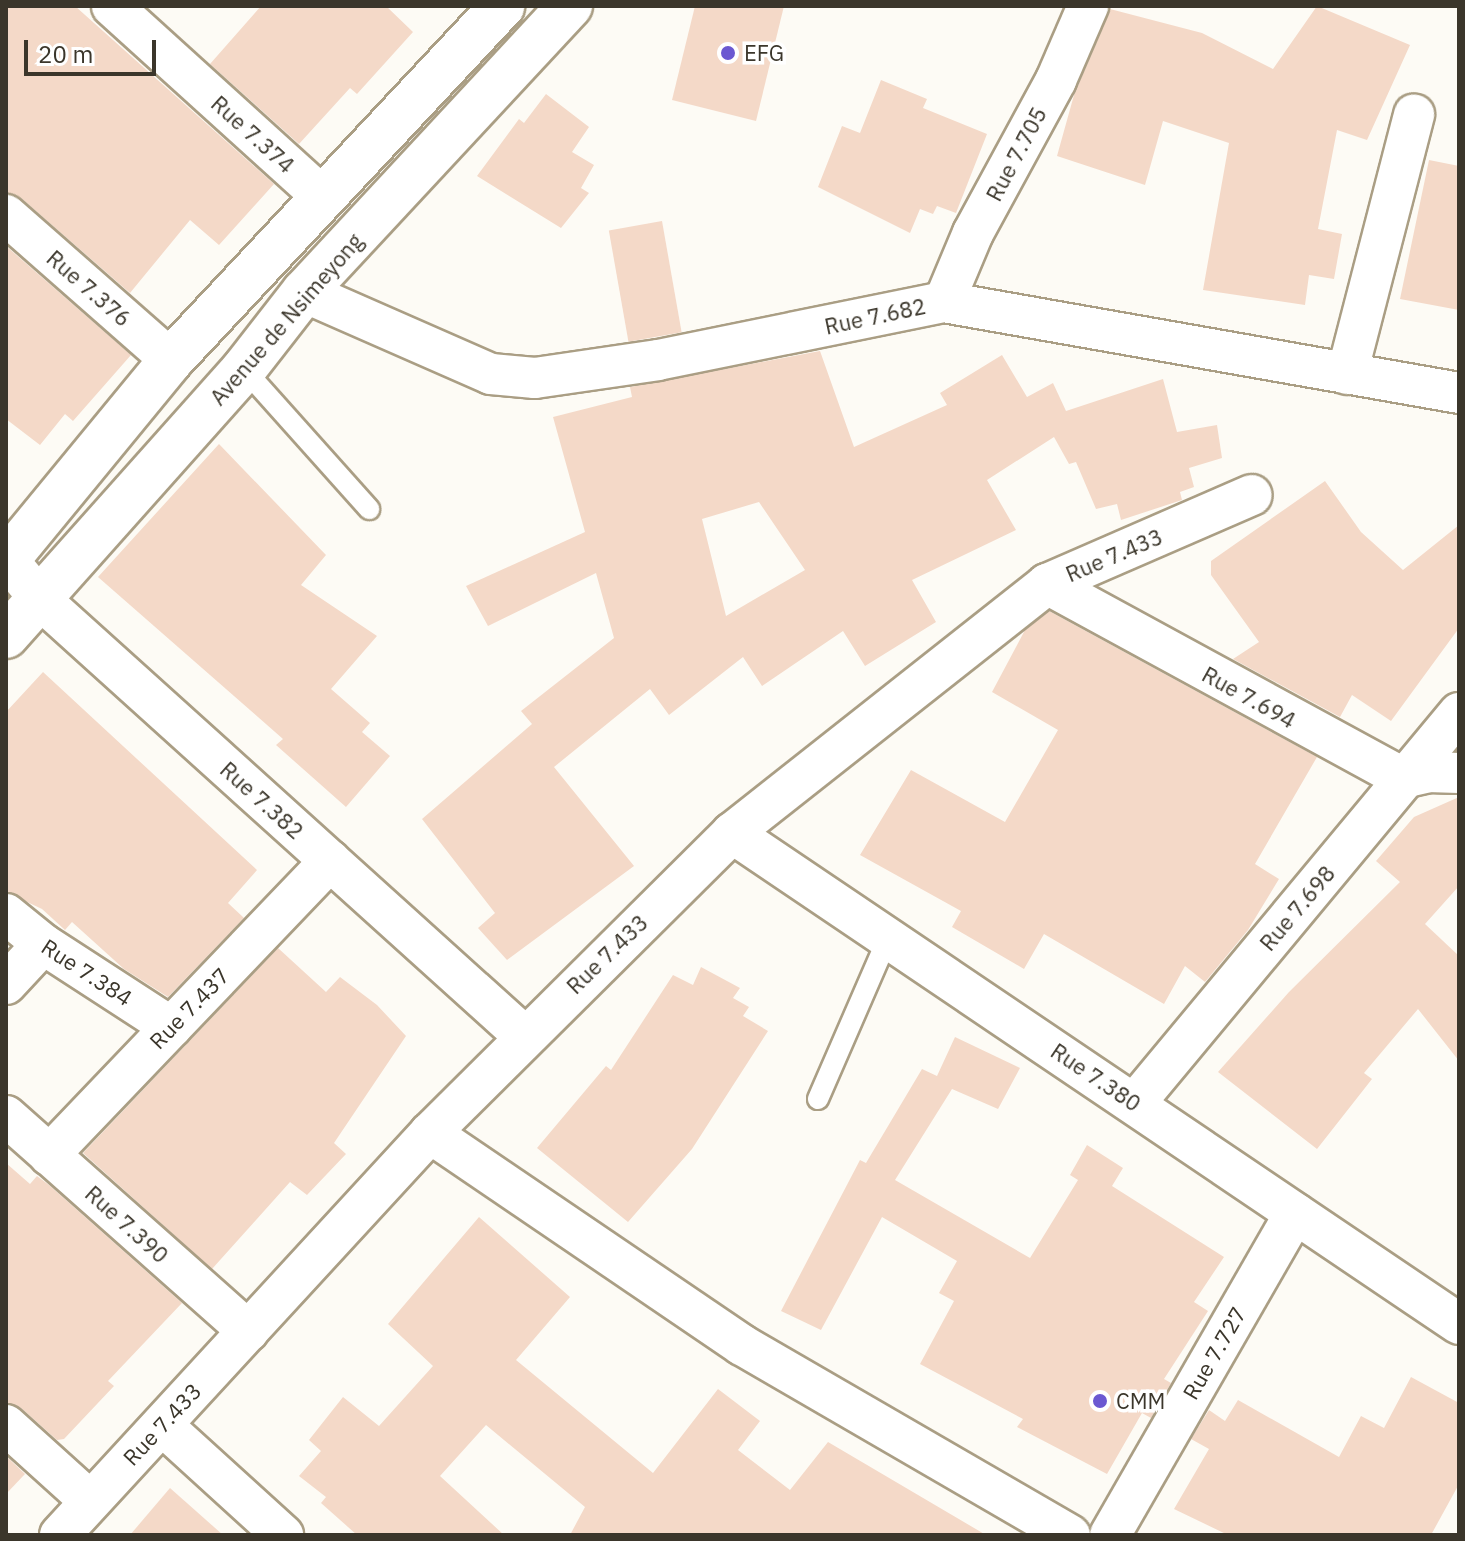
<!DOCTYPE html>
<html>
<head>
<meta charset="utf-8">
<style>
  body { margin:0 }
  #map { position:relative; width:1465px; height:1541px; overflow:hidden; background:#fdfbf5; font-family:"IBM Plex Sans",sans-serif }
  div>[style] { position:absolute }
  .building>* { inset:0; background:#f4d9c8; transform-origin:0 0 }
  .roads { filter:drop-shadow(2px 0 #aa9e84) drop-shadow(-2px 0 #aa9e84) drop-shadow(0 2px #aa9e84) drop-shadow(0 -2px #aa9e84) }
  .lane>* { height:20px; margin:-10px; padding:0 10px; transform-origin:10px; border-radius:10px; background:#fff }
  .street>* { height:40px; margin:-20px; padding:0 20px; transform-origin:20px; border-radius:20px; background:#fff }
  .secondary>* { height:44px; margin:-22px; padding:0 22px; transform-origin:22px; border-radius:22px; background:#fff }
  .dots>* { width:22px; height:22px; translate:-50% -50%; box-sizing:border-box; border:4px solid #fff; border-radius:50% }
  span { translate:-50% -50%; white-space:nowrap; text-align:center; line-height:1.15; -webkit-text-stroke:7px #fff; paint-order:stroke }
  .poi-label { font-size:22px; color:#3b362b }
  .left { translate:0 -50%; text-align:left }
  .street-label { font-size:22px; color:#3b362b }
  .frame { position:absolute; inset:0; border:8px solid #3b362b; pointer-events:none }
  .scale { position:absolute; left:24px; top:40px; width:132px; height:36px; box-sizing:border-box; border:4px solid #3b362b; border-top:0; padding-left:10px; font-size:24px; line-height:28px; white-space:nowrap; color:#3b362b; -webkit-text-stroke:6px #fff; paint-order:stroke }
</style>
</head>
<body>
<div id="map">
  <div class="building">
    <div style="clip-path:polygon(6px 6px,75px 6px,274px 184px,219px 245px,190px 220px,130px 293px,21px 198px,6px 193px)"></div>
    <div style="clip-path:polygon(261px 6px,386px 6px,413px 32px,357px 94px,350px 88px,299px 144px,210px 64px)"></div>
    <div style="clip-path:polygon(695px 6px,784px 6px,756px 121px,672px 100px)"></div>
    <div style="clip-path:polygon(1317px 6px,1410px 45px,1367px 140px,1337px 130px,1318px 229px,1342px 234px,1334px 279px,1309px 275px,1305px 305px,1203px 290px,1229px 143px,1163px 121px,1145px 185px,1057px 156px,1074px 95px,1110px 9px,1202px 33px,1273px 69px)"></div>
    <div style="clip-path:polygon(881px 80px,927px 99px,923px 108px,987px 134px,956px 213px,937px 206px,933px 214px,920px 209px,910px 233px,818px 187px,842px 126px,860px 133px)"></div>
    <div style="clip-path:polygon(546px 94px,589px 127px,572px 152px,594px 165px,581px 188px,589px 193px,561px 228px,477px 176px,519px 119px,524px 123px)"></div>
    <div style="clip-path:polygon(1429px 160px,1459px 166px,1459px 310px,1400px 299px)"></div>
    <div style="left:662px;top:221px;width:113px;height:54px;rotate:80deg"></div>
    <div style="clip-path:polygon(6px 246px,131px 355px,73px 421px,65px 414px,40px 445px,6px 419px)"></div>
    <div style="clip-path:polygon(evenodd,820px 351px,854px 447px,947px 405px,940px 393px,1002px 355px,1027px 397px,1053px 383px,1066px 411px,1163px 379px,1177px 432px,1217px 425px,1222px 458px,1189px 468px,1194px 487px,1180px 492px,1182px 500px,1121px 520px,1117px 504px,1096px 509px,1076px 462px,1069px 464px,1054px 437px,987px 480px,1016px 530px,912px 580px,936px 622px,865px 666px,843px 631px,762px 686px,743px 657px,669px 715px,650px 689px,554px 767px,634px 866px,507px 960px,478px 928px,495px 913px,422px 819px,532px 724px,521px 711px,614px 638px,596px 573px,488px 626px,466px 586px,585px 532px,553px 417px,632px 397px,630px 387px,820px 351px,759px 502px,805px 570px,726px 616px,702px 519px,759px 502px)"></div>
    <div style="clip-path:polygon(219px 444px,326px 555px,301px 585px,377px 636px,331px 689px,370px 723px,362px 732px,390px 756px,346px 807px,276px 745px,283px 739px,98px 577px)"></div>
    <div style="clip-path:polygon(1325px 481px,1361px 532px,1403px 570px,1459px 525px,1459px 628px,1391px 721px,1352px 695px,1340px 717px,1233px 659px,1259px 642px,1211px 575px,1211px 561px)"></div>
    <div style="clip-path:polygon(1049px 611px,1317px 757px,1255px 864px,1279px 879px,1248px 930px,1205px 982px,1185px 966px,1164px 1004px,1044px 934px,1024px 969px,952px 927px,961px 911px,860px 855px,911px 770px,1005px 822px,1058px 730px,992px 692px,1025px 630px)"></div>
    <div style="clip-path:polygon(43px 672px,257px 870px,228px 903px,244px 918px,168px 997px,124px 969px,72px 922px,65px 930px,42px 909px,6px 892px,6px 712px)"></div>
    <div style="clip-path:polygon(1459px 797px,1459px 886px,1425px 924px,1459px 956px,1459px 1061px,1418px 1009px,1364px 1073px,1372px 1079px,1317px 1149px,1218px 1072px,1289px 992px,1400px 882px,1376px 861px,1414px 817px)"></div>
    <div style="clip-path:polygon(278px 948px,326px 992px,340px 977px,377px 1005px,406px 1036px,334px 1143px,346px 1154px,307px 1195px,290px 1182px,212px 1269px,83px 1153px)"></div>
    <div style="clip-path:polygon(701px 967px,740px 988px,733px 998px,749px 1007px,743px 1016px,768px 1031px,692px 1149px,628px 1222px,537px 1148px,606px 1066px,611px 1070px,673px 975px,693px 985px)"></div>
    <div style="clip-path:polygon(955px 1037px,1020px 1068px,998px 1109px,952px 1089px,895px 1180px,1030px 1258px,1078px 1180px,1070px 1175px,1087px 1145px,1123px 1168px,1112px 1186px,1224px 1257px,1194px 1302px,1208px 1311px,1164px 1379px,1171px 1383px,1151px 1418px,1142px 1413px,1107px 1474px,1017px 1427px,1023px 1419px,920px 1364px,954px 1301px,939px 1293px,957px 1261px,882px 1217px,821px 1330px,781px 1311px,860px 1160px,866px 1163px,922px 1069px,937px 1076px)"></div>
    <div style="clip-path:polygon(6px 1163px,30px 1184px,37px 1176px,49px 1185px,182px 1303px,108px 1381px,114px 1386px,64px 1439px,57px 1440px,21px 1408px,6px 1403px)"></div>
    <div style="clip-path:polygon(479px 1217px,570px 1297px,516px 1360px,653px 1473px,718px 1389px,760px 1421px,738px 1450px,790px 1490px,828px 1442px,986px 1535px,570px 1535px,585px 1507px,486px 1425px,440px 1476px,504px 1535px,357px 1535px,321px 1503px,326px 1497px,299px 1476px,321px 1451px,309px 1440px,343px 1397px,379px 1426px,433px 1366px,388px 1324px)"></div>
    <div style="clip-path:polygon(1411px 1377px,1459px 1403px,1459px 1484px,1431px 1535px,1228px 1535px,1174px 1509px,1209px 1449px,1191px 1439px,1209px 1410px,1225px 1421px,1238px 1400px,1339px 1457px,1361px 1416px,1384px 1428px)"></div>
    <div style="clip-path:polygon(6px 1456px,25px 1474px,6px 1494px)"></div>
    <div style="clip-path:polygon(170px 1488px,223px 1535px,130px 1535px)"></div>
  </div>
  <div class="roads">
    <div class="lane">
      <div style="left:244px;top:369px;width:188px;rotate:48.2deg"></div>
      <div style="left:818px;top:1099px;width:176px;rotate:-66.5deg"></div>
    </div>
    <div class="street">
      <div style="left:112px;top:6px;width:286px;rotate:42.2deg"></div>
      <div style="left:6px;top:215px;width:220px;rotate:41.3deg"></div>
      <div style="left:304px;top:292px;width:204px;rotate:23.7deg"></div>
      <div style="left:491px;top:374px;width:44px;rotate:5.2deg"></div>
      <div style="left:535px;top:378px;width:124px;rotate:-8.3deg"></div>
      <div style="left:658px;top:360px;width:292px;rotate:-11.5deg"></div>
      <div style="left:944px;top:302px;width:523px;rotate:10.02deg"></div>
      <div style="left:944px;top:302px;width:75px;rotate:-67.2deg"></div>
      <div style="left:973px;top:233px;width:174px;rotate:-61.5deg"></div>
      <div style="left:1056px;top:80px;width:81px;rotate:-66.6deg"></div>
      <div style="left:1347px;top:374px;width:268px;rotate:-75.5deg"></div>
      <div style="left:6px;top:558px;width:55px;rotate:50.2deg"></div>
      <div style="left:41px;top:600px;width:651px;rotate:42.07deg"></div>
      <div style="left:1047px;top:584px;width:405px;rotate:28.6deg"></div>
      <div style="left:1403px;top:778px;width:26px;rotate:-13deg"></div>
      <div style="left:1428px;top:772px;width:31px;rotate:2deg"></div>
      <div style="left:732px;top:833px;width:877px;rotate:34.03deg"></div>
      <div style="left:6px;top:914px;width:48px;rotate:39deg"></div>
      <div style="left:43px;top:944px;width:153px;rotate:33deg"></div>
      <div style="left:6px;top:984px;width:54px;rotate:-47.2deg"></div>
      <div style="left:1135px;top:1103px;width:507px;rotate:-50.28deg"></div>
      <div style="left:6px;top:1116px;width:324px;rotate:41.6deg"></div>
      <div style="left:430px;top:1133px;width:377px;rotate:34.2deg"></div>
      <div style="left:742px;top:1345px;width:379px;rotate:30.1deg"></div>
      <div style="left:49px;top:1155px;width:407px;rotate:-46.3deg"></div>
      <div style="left:6px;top:1425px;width:113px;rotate:42.1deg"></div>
      <div style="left:162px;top:1425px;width:164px;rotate:42.3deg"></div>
      <div style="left:60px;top:1535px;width:546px;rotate:-47.37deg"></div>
      <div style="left:430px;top:1133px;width:426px;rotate:-44.8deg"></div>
      <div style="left:732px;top:833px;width:402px;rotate:-38.3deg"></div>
      <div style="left:1047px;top:584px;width:223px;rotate:-23.5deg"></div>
      <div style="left:1110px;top:1535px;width:371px;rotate:-60.1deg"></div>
    </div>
    <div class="secondary">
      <div style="left:6px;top:561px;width:260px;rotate:-50.6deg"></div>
      <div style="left:171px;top:360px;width:485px;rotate:-46.9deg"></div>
      <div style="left:6px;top:636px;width:358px;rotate:-48.3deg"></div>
      <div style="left:244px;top:369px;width:98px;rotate:-52.1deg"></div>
      <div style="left:304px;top:292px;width:391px;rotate:-47.1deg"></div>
    </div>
  </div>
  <div class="dots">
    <div style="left:728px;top:53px;background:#6b58d1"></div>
    <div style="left:1100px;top:1401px;background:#6b58d1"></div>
  </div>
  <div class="poi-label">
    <span class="left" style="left:744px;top:53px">EFG</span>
    <span class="left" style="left:1116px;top:1401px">CMM</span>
  </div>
  <div class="street-label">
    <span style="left:253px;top:134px;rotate:42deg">Rue 7.374</span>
    <span style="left:1016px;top:154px;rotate:-62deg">Rue 7.705</span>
    <span style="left:89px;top:288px;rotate:41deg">Rue 7.376</span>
    <span style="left:875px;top:316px;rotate:-12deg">Rue 7.682</span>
    <span style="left:286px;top:319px;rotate:-49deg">Avenue de Nsimeyong</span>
    <span style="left:1114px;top:555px;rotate:-23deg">Rue 7.433</span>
    <span style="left:1249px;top:697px;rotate:29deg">Rue 7.694</span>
    <span style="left:262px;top:800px;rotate:42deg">Rue 7.382</span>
    <span style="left:1297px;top:908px;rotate:-50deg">Rue 7.698</span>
    <span style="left:607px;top:954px;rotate:-44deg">Rue 7.433</span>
    <span style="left:87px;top:972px;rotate:33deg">Rue 7.384</span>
    <span style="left:189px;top:1008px;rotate:-46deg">Rue 7.437</span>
    <span style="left:1096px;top:1077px;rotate:34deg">Rue 7.380</span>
    <span style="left:127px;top:1224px;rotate:42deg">Rue 7.390</span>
    <span style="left:1214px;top:1353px;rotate:-60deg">Rue 7.727</span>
    <span style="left:162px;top:1424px;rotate:-47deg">Rue 7.433</span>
  </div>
  <div class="frame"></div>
  <div class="scale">20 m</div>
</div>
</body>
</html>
